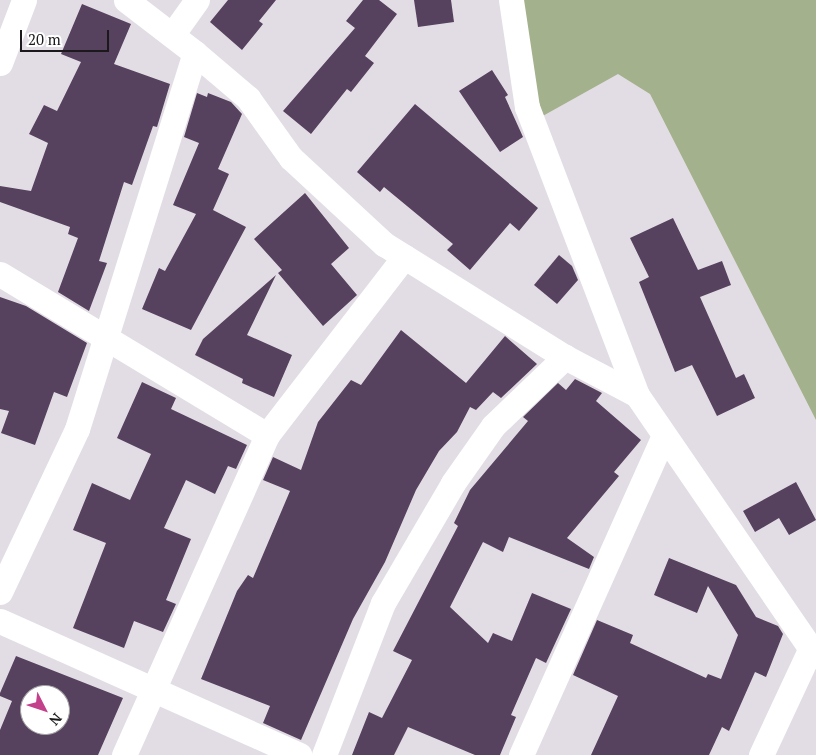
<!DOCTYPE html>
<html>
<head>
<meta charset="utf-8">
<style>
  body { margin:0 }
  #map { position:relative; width:816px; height:755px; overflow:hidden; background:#e2dde4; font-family:"PT Serif",serif }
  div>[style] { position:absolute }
  .forest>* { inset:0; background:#a3b18c }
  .building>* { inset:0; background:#56415e }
  .street>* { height:25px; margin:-12.5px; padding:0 12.5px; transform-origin:12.5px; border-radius:12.5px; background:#fff }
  span { translate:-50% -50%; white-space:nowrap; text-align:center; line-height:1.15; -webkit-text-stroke:5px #fff; paint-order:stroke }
  .north { position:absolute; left:20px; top:685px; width:50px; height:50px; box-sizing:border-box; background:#fff; border:1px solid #a4a3a4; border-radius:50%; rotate:131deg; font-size:14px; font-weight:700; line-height:20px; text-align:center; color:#1b191b }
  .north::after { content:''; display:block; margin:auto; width:18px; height:22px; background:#c2418a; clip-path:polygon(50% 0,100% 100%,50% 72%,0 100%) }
  .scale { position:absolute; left:20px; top:30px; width:89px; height:22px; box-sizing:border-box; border:2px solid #1b191b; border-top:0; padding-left:6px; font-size:15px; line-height:18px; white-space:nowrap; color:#1b191b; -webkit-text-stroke:4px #fff; paint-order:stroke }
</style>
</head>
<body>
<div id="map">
  <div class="forest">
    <div style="clip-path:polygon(516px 0,816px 0,816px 420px,650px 94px,618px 74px,532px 122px)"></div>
  </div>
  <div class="building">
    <div style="clip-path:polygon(228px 0,276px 0,259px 21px,263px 24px,242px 50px,210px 22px)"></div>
    <div style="clip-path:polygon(363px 0,379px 0,397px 14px,365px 56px,374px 63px,351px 92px,347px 89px,311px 134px,283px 111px,355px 28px,346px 21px)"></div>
    <div style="clip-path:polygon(414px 0,451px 0,454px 22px,418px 27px)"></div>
    <div style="clip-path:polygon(82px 4px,131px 24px,114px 64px,170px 84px,157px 127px,153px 126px,132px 185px,124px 182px,99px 261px,107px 263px,89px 311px,58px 292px,78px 238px,68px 234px,70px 227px,0 202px,0 186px,31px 191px,48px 143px,29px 134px,44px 105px,57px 111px,81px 62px,61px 54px)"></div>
    <div style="clip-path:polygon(492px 70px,508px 95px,505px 97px,523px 137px,500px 152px,459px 91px)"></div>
    <div style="clip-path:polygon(197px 93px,207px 97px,208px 93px,231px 102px,242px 114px,218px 169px,229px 174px,213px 210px,246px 227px,191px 330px,142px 309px,159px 268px,165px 271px,196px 214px,173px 205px,199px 143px,184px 137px)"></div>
    <div style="clip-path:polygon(415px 104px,538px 208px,519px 231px,510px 223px,470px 270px,447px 250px,453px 244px,384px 187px,380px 192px,357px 172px)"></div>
    <div style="clip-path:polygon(305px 193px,349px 248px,331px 264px,357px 295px,323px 326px,278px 273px,282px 270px,254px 239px)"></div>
    <div style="clip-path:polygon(673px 218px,698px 270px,722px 261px,731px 285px,700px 297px,736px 378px,744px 374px,755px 398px,717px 416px,692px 365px,675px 372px,639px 282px,649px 277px,630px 238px)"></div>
    <div style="clip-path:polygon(559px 255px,572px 266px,578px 280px,557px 304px,534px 285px)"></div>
    <div style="clip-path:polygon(276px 275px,247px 335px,292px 355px,274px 397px,242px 383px,243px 379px,195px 355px,203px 339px)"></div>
    <div style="clip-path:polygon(0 297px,26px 306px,87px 343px,67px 397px,54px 392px,35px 445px,1px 433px,9px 411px,0 409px)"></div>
    <div style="clip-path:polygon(401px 330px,466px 383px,505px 336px,537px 364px,501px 398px,493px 392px,476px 410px,470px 407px,457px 432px,439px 451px,416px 490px,385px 562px,353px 619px,301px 740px,263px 723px,270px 706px,201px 679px,237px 591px,248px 575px,253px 578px,290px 491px,263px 480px,273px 457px,301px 470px,318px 422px,351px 380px,361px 385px)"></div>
    <div style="clip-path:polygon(575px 379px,602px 393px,596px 401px,641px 440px,614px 472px,619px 476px,567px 538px,594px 557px,589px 569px,509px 537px,503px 552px,483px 542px,450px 607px,488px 643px,493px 633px,512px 641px,532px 593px,571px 609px,546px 663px,536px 658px,511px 715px,516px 717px,500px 755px,475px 755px,408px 727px,394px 755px,352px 755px,369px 712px,382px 718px,412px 660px,393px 651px,458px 526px,454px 523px,470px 490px,528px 421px,523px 417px,558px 383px,566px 390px)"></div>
    <div style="clip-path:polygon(142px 382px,176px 398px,171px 409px,247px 445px,236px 469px,228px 466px,215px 494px,186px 480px,164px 528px,191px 539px,166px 600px,176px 604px,163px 632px,134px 621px,124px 648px,73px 628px,106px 543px,73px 530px,92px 483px,130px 500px,151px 454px,117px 438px)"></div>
    <div style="clip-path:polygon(796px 482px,816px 520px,789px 535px,779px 518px,755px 532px,743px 511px)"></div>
    <div style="clip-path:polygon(669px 558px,736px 585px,756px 617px,778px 626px,783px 634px,766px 677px,755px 672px,729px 731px,722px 727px,709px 755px,591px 755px,618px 696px,573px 675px,597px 620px,633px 635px,630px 643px,706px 678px,708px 674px,721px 679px,738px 635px,708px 586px,697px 613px,654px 595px)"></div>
    <div style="clip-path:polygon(evenodd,16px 656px,123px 698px,98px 755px,0 755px,0 730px,12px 701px,0 696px,0 693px,16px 656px,30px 695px,60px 695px,60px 725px,30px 725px,30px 695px)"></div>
  </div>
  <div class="street">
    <div style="left:126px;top:0;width:87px;rotate:37.5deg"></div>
    <div style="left:195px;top:53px;width:70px;rotate:40.3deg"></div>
    <div style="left:248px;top:98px;width:74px;rotate:54.4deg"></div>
    <div style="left:291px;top:158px;width:127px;rotate:42.8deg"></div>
    <div style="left:384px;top:244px;width:213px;rotate:32deg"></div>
    <div style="left:565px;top:357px;width:81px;rotate:27.8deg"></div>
    <div style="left:511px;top:0;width:108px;rotate:81.5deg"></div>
    <div style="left:527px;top:107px;width:308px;rotate:69.1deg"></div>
    <div style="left:637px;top:395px;width:316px;rotate:55.6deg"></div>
    <div style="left:172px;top:35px;width:43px;rotate:-54.5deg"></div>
    <div style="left:0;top:63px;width:67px;rotate:-69.1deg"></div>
    <div style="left:0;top:274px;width:312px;rotate:31.1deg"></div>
    <div style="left:0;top:592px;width:180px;rotate:-64.7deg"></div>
    <div style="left:77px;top:429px;width:394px;rotate:-72.6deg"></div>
    <div style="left:0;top:621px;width:328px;rotate:24.1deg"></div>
    <div style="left:124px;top:755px;width:350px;rotate:-65.9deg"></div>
    <div style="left:267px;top:435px;width:225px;rotate:-52.4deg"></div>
    <div style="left:324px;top:755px;width:163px;rotate:-68.8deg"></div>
    <div style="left:383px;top:603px;width:139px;rotate:-59.7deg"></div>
    <div style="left:453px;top:483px;width:70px;rotate:-54.9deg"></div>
    <div style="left:493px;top:426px;width:100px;rotate:-43.8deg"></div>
    <div style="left:521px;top:755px;width:350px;rotate:-65.9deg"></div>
    <div style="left:761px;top:755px;width:118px;rotate:-65deg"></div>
  </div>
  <div class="north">N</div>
  <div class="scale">20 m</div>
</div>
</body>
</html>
